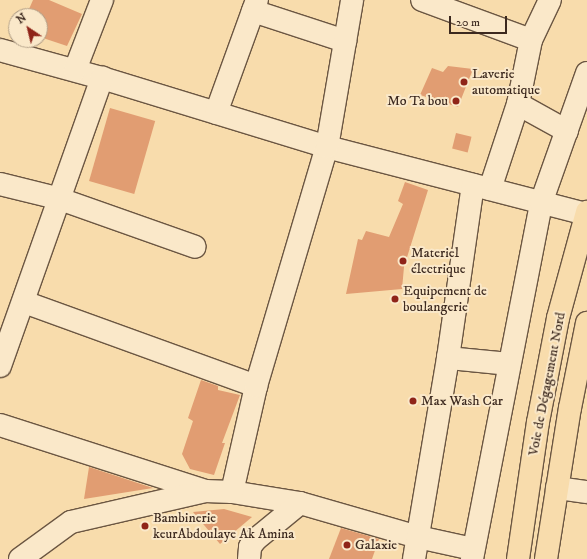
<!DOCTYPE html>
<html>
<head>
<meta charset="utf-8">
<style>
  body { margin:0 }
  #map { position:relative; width:587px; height:559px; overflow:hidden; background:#f8dcac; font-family:"IM FELL DW Pica",serif }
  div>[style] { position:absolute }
  .building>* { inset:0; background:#e19d72; transform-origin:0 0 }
  .roads { filter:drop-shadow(1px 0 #6b5642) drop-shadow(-1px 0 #6b5642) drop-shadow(0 1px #6b5642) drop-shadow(0 -1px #6b5642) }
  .minor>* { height:22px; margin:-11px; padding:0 11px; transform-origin:11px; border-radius:11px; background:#fae8c9 }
  .highway>* { height:22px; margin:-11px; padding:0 11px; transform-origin:11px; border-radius:11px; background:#f8dcac }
  .dots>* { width:11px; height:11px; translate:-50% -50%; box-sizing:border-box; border:2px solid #fae8c9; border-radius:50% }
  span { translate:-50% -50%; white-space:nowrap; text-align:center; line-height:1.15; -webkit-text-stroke:4px #fae8c9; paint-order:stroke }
  .poi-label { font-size:14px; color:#3c291f }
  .left { translate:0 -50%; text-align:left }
  .right { translate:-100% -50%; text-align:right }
  .street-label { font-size:14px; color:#3c291f }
  .north { position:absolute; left:8px; top:8px; width:40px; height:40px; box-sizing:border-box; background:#fae8c9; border:1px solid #ae9c85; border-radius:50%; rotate:325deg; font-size:11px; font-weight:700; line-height:16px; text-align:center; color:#3c291f }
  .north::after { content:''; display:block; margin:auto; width:14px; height:18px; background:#8f2418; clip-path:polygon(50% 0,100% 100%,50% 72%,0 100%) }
  .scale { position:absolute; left:449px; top:16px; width:58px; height:18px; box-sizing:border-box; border:2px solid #3c291f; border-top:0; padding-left:5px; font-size:12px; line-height:14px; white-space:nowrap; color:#3c291f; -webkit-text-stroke:3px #fae8c9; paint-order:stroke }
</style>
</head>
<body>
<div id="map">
  <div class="building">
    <div style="clip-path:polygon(33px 0,49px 0,82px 14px,67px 46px,40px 37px,40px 16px,26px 16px)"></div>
    <div style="clip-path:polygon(448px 66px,473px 69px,458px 107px,420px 95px,432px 68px,443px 72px)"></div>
    <div style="left:110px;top:108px;width:47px;height:76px;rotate:16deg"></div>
    <div style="left:456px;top:133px;width:16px;height:16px;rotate:14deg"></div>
    <div style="clip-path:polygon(405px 182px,428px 190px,404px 267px,402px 289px,346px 294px,358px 239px,362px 240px,366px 231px,389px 237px,403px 204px,398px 201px)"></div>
    <div style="clip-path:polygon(201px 380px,218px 386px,218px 390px,240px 395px,222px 443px,225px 443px,214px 475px,190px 469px,182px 454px,193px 421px,188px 418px)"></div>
    <div style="clip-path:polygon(89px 467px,153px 488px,84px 499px)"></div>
    <div style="clip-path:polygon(224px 509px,252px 517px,220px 544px,193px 512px)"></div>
    <div style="clip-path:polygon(341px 528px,379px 539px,372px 559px,329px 559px)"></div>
  </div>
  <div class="roads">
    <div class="minor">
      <div style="left:422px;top:0;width:116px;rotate:20.2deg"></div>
      <div style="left:550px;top:0;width:44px;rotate:115.4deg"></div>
      <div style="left:531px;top:40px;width:65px;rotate:101.5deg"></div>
      <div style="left:518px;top:104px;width:56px;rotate:28.9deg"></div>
      <div style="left:253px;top:11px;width:97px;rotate:18.1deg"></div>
      <div style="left:0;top:50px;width:106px;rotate:15.4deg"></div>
      <div style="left:102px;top:78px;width:235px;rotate:17deg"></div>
      <div style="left:327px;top:147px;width:268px;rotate:14.5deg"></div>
      <div style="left:75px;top:70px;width:75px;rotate:-68.9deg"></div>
      <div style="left:216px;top:113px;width:120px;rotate:-70.1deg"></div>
      <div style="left:0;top:184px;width:59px;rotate:13.8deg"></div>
      <div style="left:57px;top:198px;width:146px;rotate:19.5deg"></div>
      <div style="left:490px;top:189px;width:89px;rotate:-71.8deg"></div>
      <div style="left:24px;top:302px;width:247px;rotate:19.9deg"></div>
      <div style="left:448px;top:358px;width:61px;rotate:5.6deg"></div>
      <div style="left:0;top:366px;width:306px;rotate:-70.5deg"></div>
      <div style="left:0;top:425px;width:215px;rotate:17.8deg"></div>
      <div style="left:205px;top:491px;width:27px;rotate:2deg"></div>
      <div style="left:232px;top:492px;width:69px;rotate:9.2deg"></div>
      <div style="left:300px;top:503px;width:123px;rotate:16.1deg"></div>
      <div style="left:418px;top:537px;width:56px;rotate:12.3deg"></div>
      <div style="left:557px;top:488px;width:30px;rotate:8deg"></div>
      <div style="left:232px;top:492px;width:109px;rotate:-77.2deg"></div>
      <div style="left:256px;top:386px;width:249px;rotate:-73.5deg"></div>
      <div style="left:327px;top:147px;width:149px;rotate:-80.3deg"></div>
      <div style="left:20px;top:559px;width:63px;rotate:-36deg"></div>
      <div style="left:71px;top:522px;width:138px;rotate:-13deg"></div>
      <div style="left:249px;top:559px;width:12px;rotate:-85deg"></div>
      <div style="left:250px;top:547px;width:9px;rotate:-54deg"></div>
      <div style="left:255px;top:540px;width:58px;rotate:-39.4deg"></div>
      <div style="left:414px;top:559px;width:204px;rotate:-80.4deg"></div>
      <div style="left:448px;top:358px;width:175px;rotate:-81.8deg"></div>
      <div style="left:472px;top:559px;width:363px;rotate:-79deg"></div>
      <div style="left:541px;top:203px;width:138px;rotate:-70.5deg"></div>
    </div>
    <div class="highway">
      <div style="left:518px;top:559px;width:138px;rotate:-81.7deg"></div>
      <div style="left:538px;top:422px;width:106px;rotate:-79.1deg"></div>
      <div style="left:558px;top:318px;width:110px;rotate:-74.7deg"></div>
      <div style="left:546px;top:559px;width:153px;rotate:-81deg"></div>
      <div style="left:570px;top:408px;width:87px;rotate:-78.7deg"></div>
    </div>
  </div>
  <div class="dots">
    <div style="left:464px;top:82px;background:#8f2418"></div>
    <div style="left:456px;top:101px;background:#8f2418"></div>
    <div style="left:403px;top:261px;background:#8f2418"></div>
    <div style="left:395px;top:299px;background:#8f2418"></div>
    <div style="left:413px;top:401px;background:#8f2418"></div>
    <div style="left:145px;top:526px;background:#8f2418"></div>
    <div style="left:347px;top:545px;background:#8f2418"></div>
  </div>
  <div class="poi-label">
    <span class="left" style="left:472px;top:82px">Laverie<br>automatique</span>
    <span class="right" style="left:448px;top:101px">Mo Ta bou</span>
    <span class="left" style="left:411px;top:261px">Materiel<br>électrique</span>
    <span class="left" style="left:403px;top:299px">Equipement de<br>boulangerie</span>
    <span class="left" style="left:421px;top:401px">Max Wash Car</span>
    <span class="left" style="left:153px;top:526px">Bambinerie<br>keurAbdoulaye Ak Amina</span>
    <span class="left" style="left:355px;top:545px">Galaxie</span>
  </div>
  <div class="street-label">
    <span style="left:547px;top:384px;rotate:-79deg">Voie de Dégagement Nord</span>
  </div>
  <div class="north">N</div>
  <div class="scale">20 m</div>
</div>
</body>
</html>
